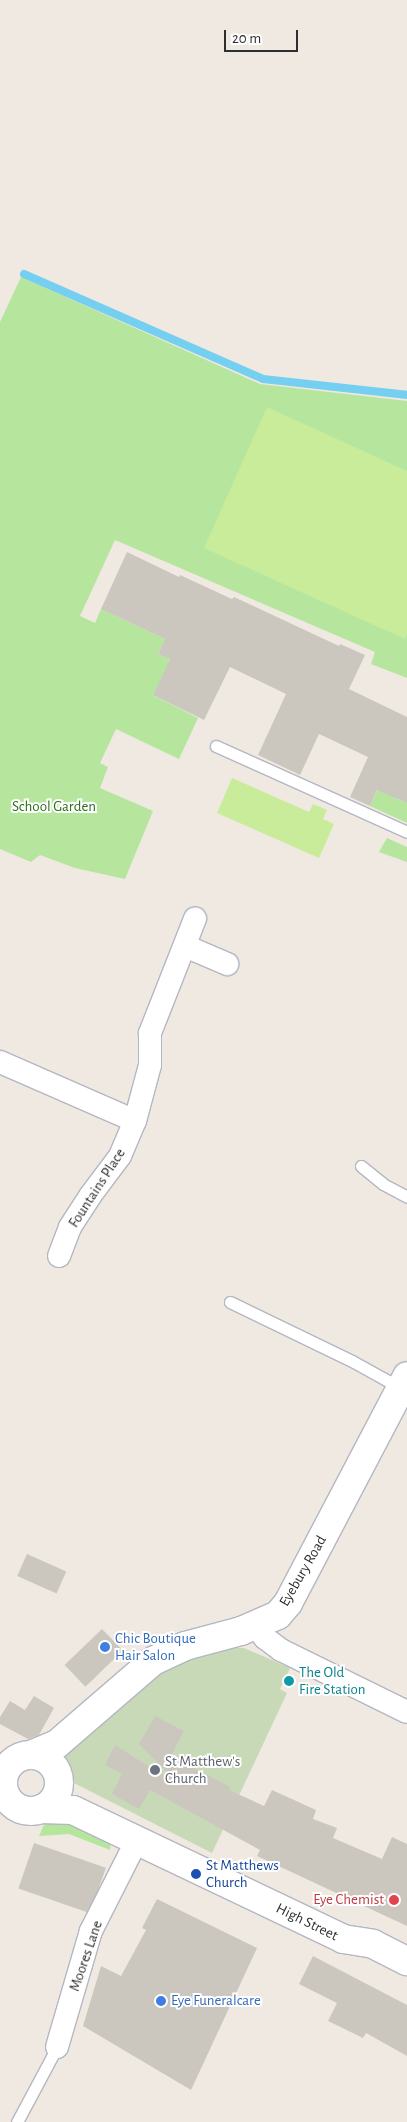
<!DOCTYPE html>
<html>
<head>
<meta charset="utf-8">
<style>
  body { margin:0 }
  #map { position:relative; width:407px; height:2122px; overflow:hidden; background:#efe9e1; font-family:"Alegreya Sans",sans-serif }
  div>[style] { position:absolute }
  .green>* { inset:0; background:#b6e59e }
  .cemetery>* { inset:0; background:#c8d9b8 }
  .pitch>* { inset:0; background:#c9ec9a }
  .stream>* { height:8px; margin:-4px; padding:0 4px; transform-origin:4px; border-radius:4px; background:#75cff0 }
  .building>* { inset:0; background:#cbc7bf; transform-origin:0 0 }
  .roads { filter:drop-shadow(1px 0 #b4b7c1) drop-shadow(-1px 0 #b4b7c1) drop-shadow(0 1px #b4b7c1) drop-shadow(0 -1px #b4b7c1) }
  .lane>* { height:11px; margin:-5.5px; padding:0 5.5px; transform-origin:5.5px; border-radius:5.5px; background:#fff }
  .street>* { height:22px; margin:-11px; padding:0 11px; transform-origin:11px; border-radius:11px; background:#fff }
  .secondary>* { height:28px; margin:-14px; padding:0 14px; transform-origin:14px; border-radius:14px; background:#fff }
  .secondary>.ring { margin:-14px; padding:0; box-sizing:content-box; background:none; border:28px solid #fff; border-radius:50% }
  .dots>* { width:14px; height:14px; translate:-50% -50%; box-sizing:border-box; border:2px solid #fff; border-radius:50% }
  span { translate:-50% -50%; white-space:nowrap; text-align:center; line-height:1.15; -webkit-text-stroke:4px #fff; paint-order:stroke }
  .park-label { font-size:15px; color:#2c6e1b }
  .street-label { font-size:15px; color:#2e2e2e }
  .shop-label { font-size:15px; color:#366cbe }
  .left { translate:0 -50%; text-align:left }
  .culture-label { font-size:15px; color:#0d838f }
  .worship-label { font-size:15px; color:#5b616d }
  .transit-label { font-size:15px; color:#164399 }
  .health-label { font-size:15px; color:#be3a42 }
  .right { translate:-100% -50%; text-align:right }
  .scale { position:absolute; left:224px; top:30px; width:74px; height:22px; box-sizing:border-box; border:2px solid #2e2e2e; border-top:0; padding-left:6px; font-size:15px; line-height:18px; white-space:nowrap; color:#2e2e2e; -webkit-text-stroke:4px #fff; paint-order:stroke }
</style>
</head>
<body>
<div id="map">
  <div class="green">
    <div style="clip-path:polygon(21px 277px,260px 384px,407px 401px,407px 678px,371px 664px,375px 652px,115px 540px,80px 616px,95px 623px,101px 609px,165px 639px,158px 654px,170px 659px,168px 662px,174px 664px,165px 683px,160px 681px,153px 695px,198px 718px,179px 759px,116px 729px,100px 763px,108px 767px,100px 788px,153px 811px,125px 879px,75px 868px,40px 855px,31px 862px,0 849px,0 322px)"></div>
    <div style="clip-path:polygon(380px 784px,397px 792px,395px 798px,407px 803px,407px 823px,370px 806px)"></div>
    <div style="clip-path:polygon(387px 838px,407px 847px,407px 862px,379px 852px)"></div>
    <div style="clip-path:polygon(64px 1817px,111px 1842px,110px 1850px,69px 1834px,39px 1836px,47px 1818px)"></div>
  </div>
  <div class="cemetery">
    <div style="clip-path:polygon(221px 1648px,244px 1648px,290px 1668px,280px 1689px,287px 1693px,212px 1853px,64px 1778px,61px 1764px,67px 1752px,158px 1668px)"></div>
  </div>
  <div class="pitch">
    <div style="clip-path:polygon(267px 407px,407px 471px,407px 634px,405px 639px,204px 548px)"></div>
    <div style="clip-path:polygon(232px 778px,309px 812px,313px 804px,327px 810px,323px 819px,334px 824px,319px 858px,217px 813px)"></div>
  </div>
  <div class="stream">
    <div style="left:24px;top:274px;width:261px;rotate:23.7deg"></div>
    <div style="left:263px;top:379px;width:145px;rotate:6.3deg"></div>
  </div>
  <div class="building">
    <div style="clip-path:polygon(127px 552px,179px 577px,180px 575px,232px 599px,234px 597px,339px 646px,340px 644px,365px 655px,349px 689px,407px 717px,407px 803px,377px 790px,370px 806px,350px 797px,368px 757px,319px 734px,300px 775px,258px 755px,286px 694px,230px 667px,204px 720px,153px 695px,170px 659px,158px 654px,165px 639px,101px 609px)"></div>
    <div style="left:27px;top:1554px;width:43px;height:24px;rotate:24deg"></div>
    <div style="left:102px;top:1629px;width:30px;height:52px;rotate:46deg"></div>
    <div style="clip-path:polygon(34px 1696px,54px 1708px,39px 1735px,28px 1739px,0 1724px,0 1717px,10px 1701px,25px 1710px)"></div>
    <div style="clip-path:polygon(155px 1716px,184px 1731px,171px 1756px,230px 1787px,229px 1790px,264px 1806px,272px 1790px,316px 1810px,313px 1819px,337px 1828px,333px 1838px,382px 1859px,392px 1837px,407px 1844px,407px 1926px,257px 1856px,260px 1850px,150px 1790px,139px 1809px,112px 1794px,122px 1774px,105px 1765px,115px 1745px,164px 1776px,167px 1772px,139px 1744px)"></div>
    <div style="left:34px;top:1843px;width:76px;height:48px;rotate:19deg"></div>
    <div style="clip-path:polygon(157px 1899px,257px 1948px,191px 2090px,83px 2026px,101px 1966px,121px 1976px,146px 1930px,142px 1928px)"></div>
    <div style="clip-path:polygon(313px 1956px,407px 2005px,407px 2056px,366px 2033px,363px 2038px,328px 2021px,337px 2003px,299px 1984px)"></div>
  </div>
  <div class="roads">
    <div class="lane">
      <div style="left:216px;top:746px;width:209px;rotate:24.2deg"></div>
      <div style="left:361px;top:1166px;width:28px;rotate:39deg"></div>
      <div style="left:383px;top:1184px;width:27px;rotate:28deg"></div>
      <div style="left:230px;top:1302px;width:136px;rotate:25.8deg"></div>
      <div style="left:352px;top:1361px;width:56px;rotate:28.9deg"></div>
      <div style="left:17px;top:2122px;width:85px;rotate:-61.9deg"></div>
    </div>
    <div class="street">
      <div style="left:185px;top:946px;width:46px;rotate:23.2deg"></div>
      <div style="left:0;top:1062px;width:147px;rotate:23.6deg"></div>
      <div style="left:59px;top:1256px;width:31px;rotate:-69deg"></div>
      <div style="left:70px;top:1227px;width:37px;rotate:-57deg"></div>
      <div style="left:90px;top:1196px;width:50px;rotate:-53.1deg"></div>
      <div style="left:120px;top:1156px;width:38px;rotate:-67deg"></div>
      <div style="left:135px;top:1121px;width:58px;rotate:-75deg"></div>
      <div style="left:150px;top:1065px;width:32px;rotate:-90deg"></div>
      <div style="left:150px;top:1033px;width:123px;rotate:-68.5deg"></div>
      <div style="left:255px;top:1626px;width:16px;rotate:50deg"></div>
      <div style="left:265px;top:1638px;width:20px;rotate:37deg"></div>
      <div style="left:281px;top:1650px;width:140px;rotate:26.2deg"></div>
      <div style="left:57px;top:2047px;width:121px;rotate:-73.7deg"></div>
      <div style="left:91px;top:1931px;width:100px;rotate:-63.2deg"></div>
    </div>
    <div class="secondary">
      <div style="left:31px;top:1755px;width:28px;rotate:-23deg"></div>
      <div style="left:57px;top:1744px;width:127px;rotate:-40.8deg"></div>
      <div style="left:153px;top:1661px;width:35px;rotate:-25deg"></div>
      <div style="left:185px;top:1646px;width:58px;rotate:-15deg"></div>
      <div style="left:241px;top:1631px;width:40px;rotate:-23.4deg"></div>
      <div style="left:278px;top:1615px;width:16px;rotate:-50deg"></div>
      <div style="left:288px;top:1603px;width:256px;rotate:-62.3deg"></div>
      <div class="ring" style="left:3px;top:1755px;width:28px;height:28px"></div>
      <div style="left:41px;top:1809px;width:32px;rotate:2deg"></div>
      <div style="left:73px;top:1810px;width:299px;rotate:25.5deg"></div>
      <div style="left:343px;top:1939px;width:30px;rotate:9deg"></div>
      <div style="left:373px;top:1944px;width:38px;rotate:27deg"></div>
    </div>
  </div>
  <div class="dots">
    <div style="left:105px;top:1647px;background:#3f7fe0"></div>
    <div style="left:289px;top:1681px;background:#0f9aa8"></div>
    <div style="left:155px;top:1770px;background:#6b7280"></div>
    <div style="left:196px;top:1874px;background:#1a4fb4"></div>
    <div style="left:394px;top:1900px;background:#e0444e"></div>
    <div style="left:161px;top:2001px;background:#3f7fe0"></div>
  </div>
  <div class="park-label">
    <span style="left:54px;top:807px">School Garden</span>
  </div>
  <div class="street-label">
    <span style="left:97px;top:1188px;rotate:-57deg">Fountains Place</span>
    <span style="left:303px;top:1571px;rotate:-60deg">Eyebury Road</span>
    <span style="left:307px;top:1922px;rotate:26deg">High Street</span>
    <span style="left:86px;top:1956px;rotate:-71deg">Moores Lane</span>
  </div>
  <div class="shop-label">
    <span class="left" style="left:115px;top:1647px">Chic Boutique<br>Hair Salon</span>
    <span class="left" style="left:171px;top:2001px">Eye Funeralcare</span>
  </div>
  <div class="culture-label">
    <span class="left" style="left:299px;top:1681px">The Old<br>Fire Station</span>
  </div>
  <div class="worship-label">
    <span class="left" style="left:165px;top:1770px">St Matthew's<br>Church</span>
  </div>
  <div class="transit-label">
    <span class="left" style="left:206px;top:1874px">St Matthews<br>Church</span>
  </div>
  <div class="health-label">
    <span class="right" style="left:384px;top:1900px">Eye Chemist</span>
  </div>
  <div class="scale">20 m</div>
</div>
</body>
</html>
